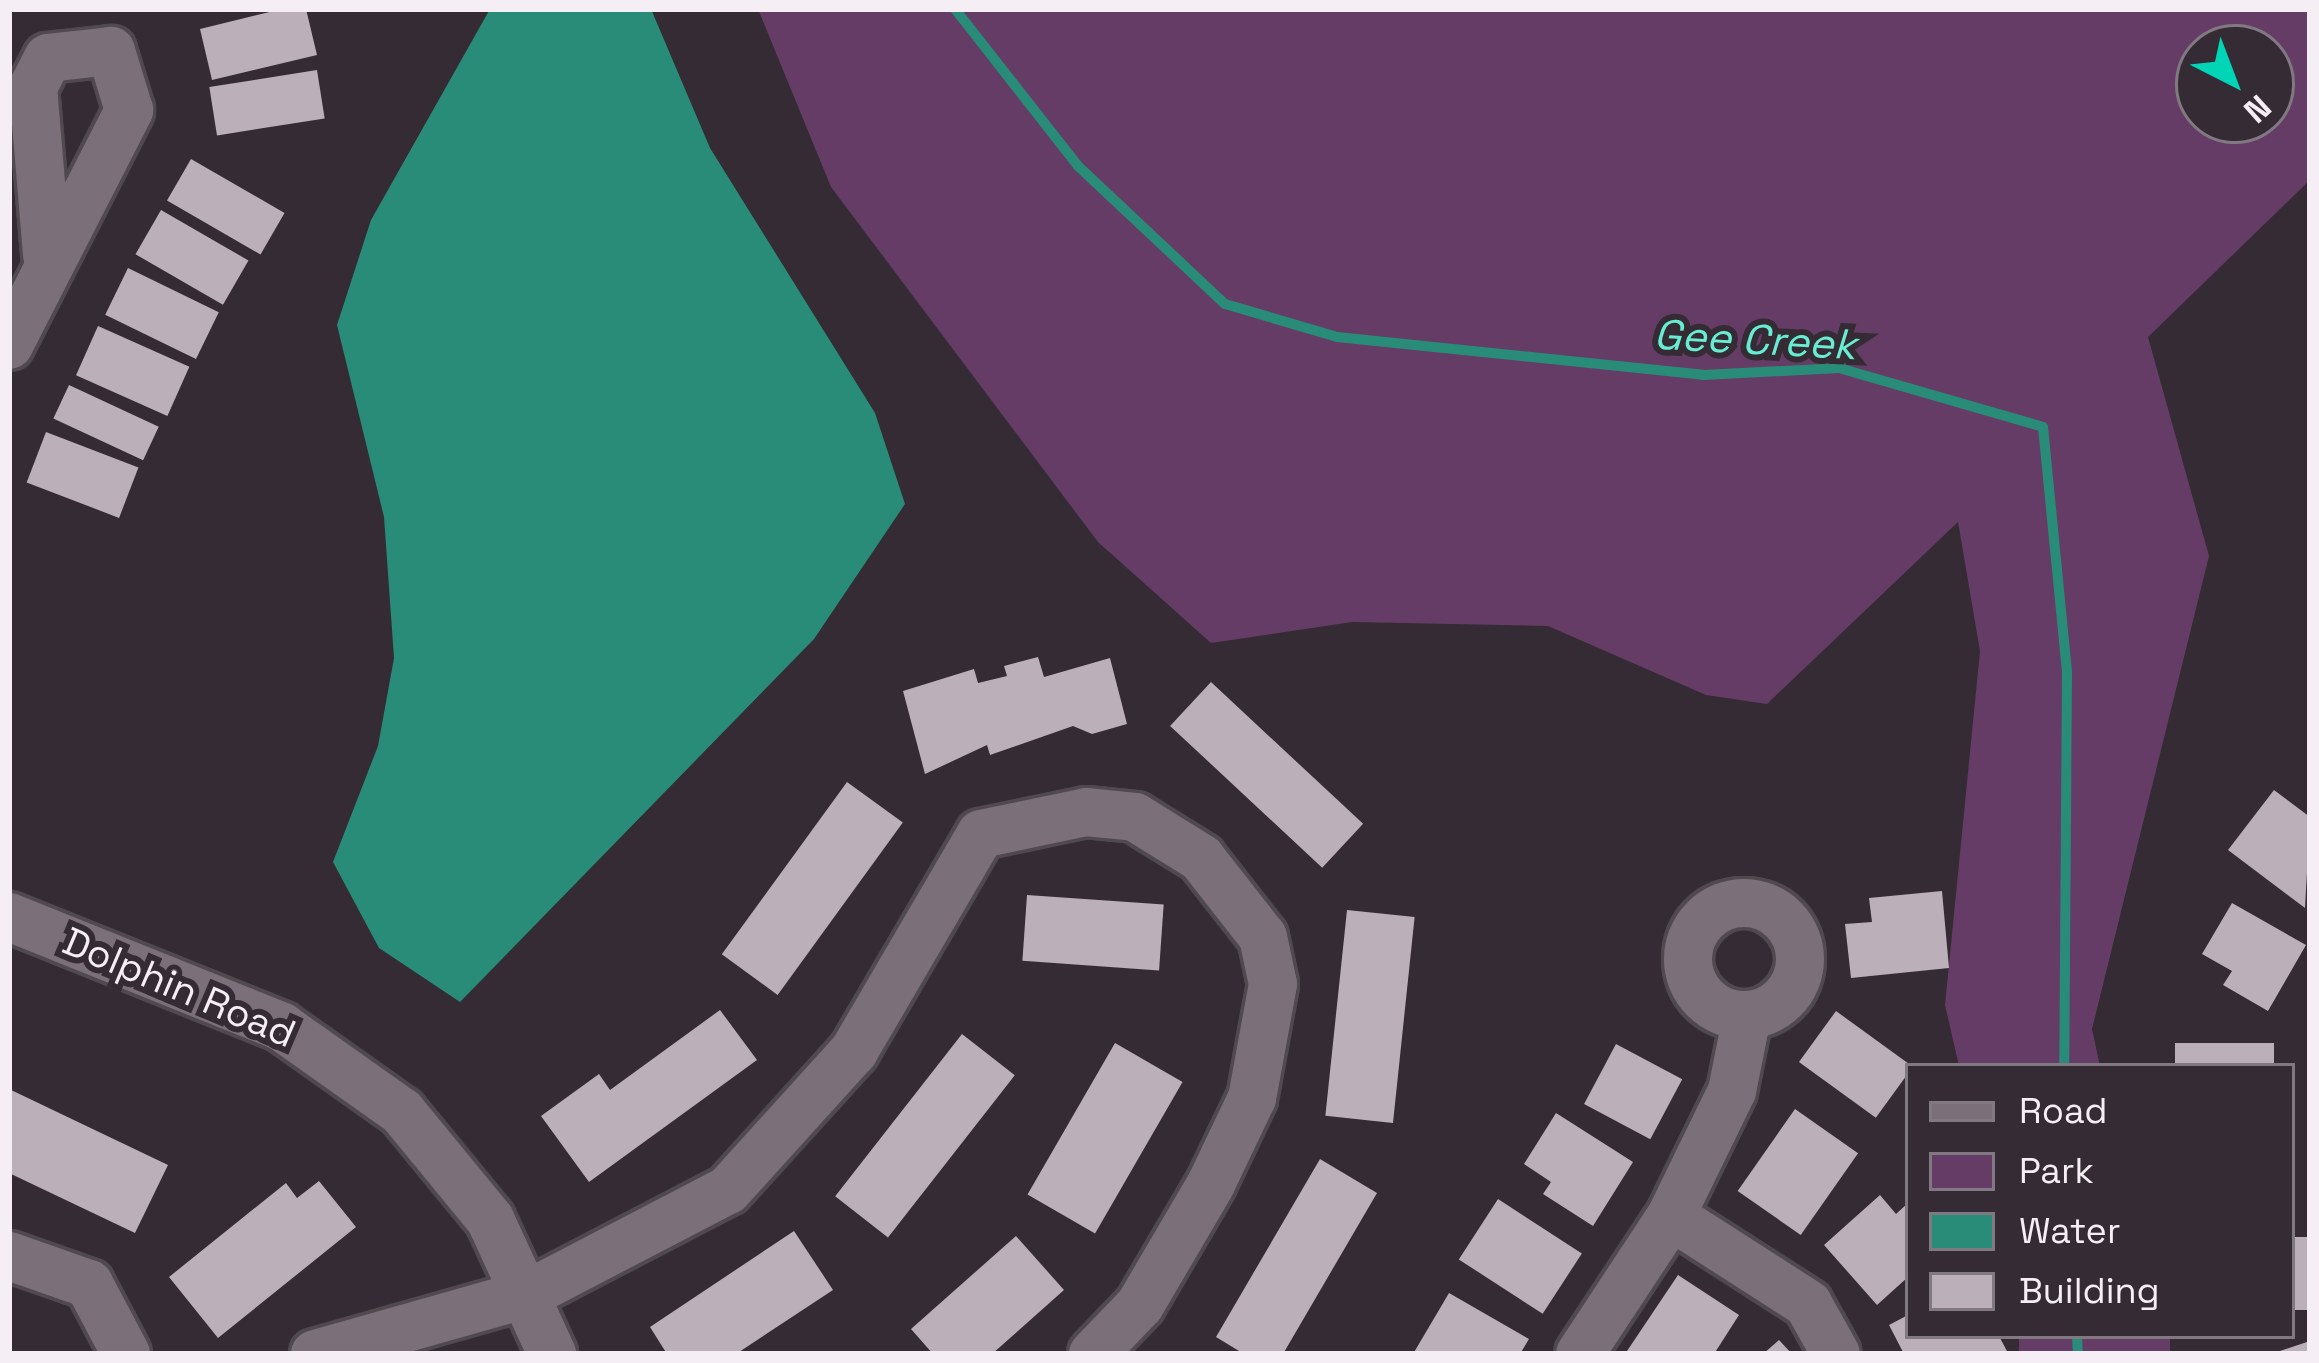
<!DOCTYPE html>
<html>
<head>
<meta charset="utf-8">
<style>
  body { margin:0 }
  #map { position:relative; width:2319px; height:1363px; overflow:hidden; background:#342b34; font-family:"Space Grotesk",sans-serif }
  div>[style] { position:absolute }
  .green>* { inset:0; background:#653c65; transform-origin:0 0 }
  .water>* { inset:0; background:#298c79 }
  .stream>* { height:10px; margin:-5px; padding:0 5px; transform-origin:5px; border-radius:5px; background:#298c79 }
  .building>* { inset:0; background:#bbb0ba; transform-origin:0 0 }
  .roads { filter:drop-shadow(3px 0 #504950) drop-shadow(-3px 0 #504950) drop-shadow(0 3px #504950) drop-shadow(0 -3px #504950) }
  .minor>* { height:48px; margin:-24px; padding:0 24px; transform-origin:24px; border-radius:24px; background:#7b707a }
  .minor>.ring { margin:-24px; padding:0; box-sizing:content-box; background:none; border:48px solid #7b707a; border-radius:50% }
  span { translate:-50% -50%; white-space:nowrap; text-align:center; line-height:1.15; -webkit-text-stroke:12px #342b34; paint-order:stroke }
  .street-label { font-size:39px; color:#f5eff5 }
  .water-label { font-size:42px; color:#68edd2; font-style:italic }
  .frame { position:absolute; inset:0; border:12px solid #f5eff5; pointer-events:none }
  .legend { position:absolute; left:1905px; top:1063px; width:390px; height:276px; box-sizing:border-box; background:#342b34; border:3px solid #817981; margin:0; padding:15px 21px; list-style:none; font-size:36px; color:#f5eff5 }
  .legend li { display:flex; align-items:center; gap:24px; height:60px }
  .legend b { width:60px; border:3px solid #817981 }
  .north { position:absolute; left:2175px; top:24px; width:120px; height:120px; box-sizing:border-box; background:#342b34; border:3px solid #817981; border-radius:50%; rotate:138deg; font-size:33px; font-weight:700; line-height:48px; text-align:center; color:#f5eff5 }
  .north::after { content:''; display:block; margin:auto; width:42px; height:54px; background:#01d5b7; clip-path:polygon(50% 0,100% 100%,50% 72%,0 100%) }
</style>
</head>
<body>
<div id="map">
  <div class="green">
    <div style="clip-path:polygon(evenodd,758px 9px,2310px 9px,2310px 180px,2148px 337px,2209px 556px,2092px 1029px,2100px 1066px,1959px 1066px,1945px 1005px,1980px 651px,1958px 522px,1767px 704px,1706px 695px,1548px 626px,1352px 622px,1211px 643px,1098px 542px,831px 187px,758px 9px,2199px 48px,2271px 48px,2271px 120px,2199px 120px,2199px 48px)"></div>
    <div style="left:2019px;top:1336px;width:151px;height:18px"></div>
  </div>
  <div class="water">
    <div style="clip-path:polygon(490px 9px,651px 9px,710px 148px,875px 413px,905px 504px,814px 639px,460px 1002px,379px 948px,333px 862px,378px 746px,394px 658px,384px 517px,337px 325px,371px 220px)"></div>
  </div>
  <div class="stream">
    <div style="left:955px;top:9px;width:199px;rotate:51.9deg"></div>
    <div style="left:1078px;top:166px;width:202px;rotate:43.2deg"></div>
    <div style="left:1225px;top:304px;width:117px;rotate:16.4deg"></div>
    <div style="left:1337px;top:337px;width:368px;rotate:5.9deg"></div>
    <div style="left:1703px;top:375px;width:136px;rotate:-2.9deg"></div>
    <div style="left:1839px;top:368px;width:212px;rotate:16.1deg"></div>
    <div style="left:2043px;top:427px;width:246px;rotate:84.4deg"></div>
    <div style="left:2067px;top:672px;width:394px;rotate:90.4deg"></div>
    <div style="left:2077px;top:1336px;width:18px;rotate:87deg"></div>
  </div>
  <div class="building">
    <div style="clip-path:polygon(282px 9px,306px 9px,317px 55px,212px 80px,200px 29px)"></div>
    <div style="left:317px;top:70px;width:49px;height:109px;rotate:81deg"></div>
    <div style="left:191px;top:159px;width:108px;height:48px;rotate:30deg"></div>
    <div style="left:161px;top:210px;width:101px;height:51px;rotate:30deg"></div>
    <div style="left:128px;top:268px;width:101px;height:52px;rotate:26deg"></div>
    <div style="left:98px;top:326px;width:100px;height:54px;rotate:24deg"></div>
    <div style="left:69px;top:385px;width:99px;height:37px;rotate:25deg"></div>
    <div style="left:46px;top:432px;width:99px;height:54px;rotate:21deg"></div>
    <div style="clip-path:polygon(1038px 657px,1044px 677px,1110px 658px,1127px 724px,1092px 734px,1073px 726px,990px 755px,987px 745px,925px 774px,903px 691px,974px 669px,978px 683px,1007px 676px,1004px 666px)"></div>
    <div style="left:1211px;top:682px;width:208px;height:60px;rotate:43deg"></div>
    <div style="left:847px;top:782px;width:69px;height:213px;rotate:36deg"></div>
    <div style="clip-path:polygon(2274px 790px,2310px 817px,2305px 908px,2228px 850px)"></div>
    <div style="clip-path:polygon(1942px 891px,1949px 968px,1851px 978px,1845px 924px,1872px 922px,1869px 898px)"></div>
    <div style="left:1027px;top:895px;width:137px;height:66px;rotate:4deg"></div>
    <div style="clip-path:polygon(2232px 903px,2306px 945px,2268px 1011px,2223px 985px,2232px 971px,2202px 954px)"></div>
    <div style="left:1347px;top:910px;width:68px;height:207px;rotate:6deg"></div>
    <div style="clip-path:polygon(720px 1010px,757px 1060px,589px 1182px,541px 1116px,599px 1074px,610px 1090px)"></div>
    <div style="left:1836px;top:1011px;width:95px;height:63px;rotate:36deg"></div>
    <div style="left:962px;top:1034px;width:67px;height:206px;rotate:38deg"></div>
    <div style="left:1115px;top:1043px;width:78px;height:175px;rotate:30deg"></div>
    <div style="left:2274px;top:1043px;width:23px;height:99px;rotate:90deg"></div>
    <div style="left:1616px;top:1044px;width:75px;height:68px;rotate:28deg"></div>
    <div style="clip-path:polygon(9px 1089px,168px 1165px,135px 1233px,9px 1173px)"></div>
    <div style="left:1795px;top:1109px;width:77px;height:100px;rotate:35deg"></div>
    <div style="clip-path:polygon(1556px 1113px,1633px 1162px,1593px 1226px,1543px 1194px,1551px 1182px,1524px 1164px)"></div>
    <div style="clip-path:polygon(1320px 1159px,1377px 1193px,1283px 1354px,1244px 1354px,1216px 1337px)"></div>
    <div style="clip-path:polygon(319px 1181px,356px 1227px,218px 1338px,169px 1277px,286px 1183px,297px 1198px)"></div>
    <div style="clip-path:polygon(1880px 1195px,1896px 1214px,1908px 1203px,1908px 1277px,1877px 1305px,1824px 1245px)"></div>
    <div style="left:1498px;top:1199px;width:100px;height:72px;rotate:33deg"></div>
    <div style="clip-path:polygon(794px 1231px,833px 1290px,736px 1354px,667px 1354px,650px 1327px)"></div>
    <div style="clip-path:polygon(1016px 1236px,1064px 1290px,992px 1354px,933px 1354px,911px 1329px)"></div>
    <div style="left:2310px;top:1237px;width:73px;height:18px;rotate:90deg"></div>
    <div style="clip-path:polygon(1678px 1275px,1739px 1315px,1714px 1354px,1625px 1354px)"></div>
    <div style="clip-path:polygon(1449px 1293px,1529px 1339px,1520px 1354px,1413px 1354px)"></div>
    <div style="clip-path:polygon(1908px 1315px,1908px 1336px,1999px 1336px,2008px 1353px,1904px 1354px,1889px 1325px)"></div>
    <div style="clip-path:polygon(1779px 1340px,1792px 1354px,1763px 1354px)"></div>
    <div style="clip-path:polygon(2310px 1341px,2310px 1354px,2275px 1354px,2274px 1353px)"></div>
  </div>
  <div class="roads">
    <div class="minor">
      <div style="left:9px;top:345px;width:264px;rotate:-62.9deg"></div>
      <div style="left:129px;top:110px;width:62px;rotate:-107deg"></div>
      <div style="left:111px;top:51px;width:63px;rotate:173.7deg"></div>
      <div style="left:48px;top:58px;width:33px;rotate:117deg"></div>
      <div style="left:33px;top:87px;width:169px;rotate:85.2deg"></div>
      <div class="ring" style="left:1688px;top:903px;width:64px;height:64px"></div>
      <div style="left:9px;top:917px;width:294px;rotate:21.9deg"></div>
      <div style="left:282px;top:1027px;width:147px;rotate:35.3deg"></div>
      <div style="left:402px;top:1112px;width:139px;rotate:50.6deg"></div>
      <div style="left:490px;top:1219px;width:149px;rotate:65.3deg"></div>
      <div style="left:1671px;top:1216px;width:163px;rotate:32.7deg"></div>
      <div style="left:1808px;top:1304px;width:57px;rotate:60.8deg"></div>
      <div style="left:9px;top:1256px;width:85px;rotate:19.3deg"></div>
      <div style="left:89px;top:1284px;width:79px;rotate:62.1deg"></div>
      <div style="left:315px;top:1354px;width:223px;rotate:-15.8deg"></div>
      <div style="left:530px;top:1293px;width:223px;rotate:-27.5deg"></div>
      <div style="left:728px;top:1190px;width:188px;rotate:-47.8deg"></div>
      <div style="left:854px;top:1051px;width:251px;rotate:-59.7deg"></div>
      <div style="left:981px;top:834px;width:107px;rotate:-11.8deg"></div>
      <div style="left:1086px;top:812px;width:49px;rotate:5.8deg"></div>
      <div style="left:1135px;top:817px;width:78px;rotate:31.8deg"></div>
      <div style="left:1201px;top:858px;width:100px;rotate:51.9deg"></div>
      <div style="left:1263px;top:937px;width:48px;rotate:78deg"></div>
      <div style="left:1273px;top:984px;width:116px;rotate:100.4deg"></div>
      <div style="left:1252px;top:1098px;width:95px;rotate:115.5deg"></div>
      <div style="left:1211px;top:1184px;width:140px;rotate:120.4deg"></div>
      <div style="left:1140px;top:1305px;width:68px;rotate:133.8deg"></div>
      <div style="left:1580px;top:1354px;width:165px;rotate:-56.6deg"></div>
      <div style="left:1671px;top:1216px;width:139px;rotate:-64deg"></div>
      <div style="left:1732px;top:1091px;width:76px;rotate:-78.7deg"></div>
    </div>
  </div>
  <div class="street-label">
    <span style="left:179px;top:988px;rotate:23deg">Dolphin Road</span>
  </div>
  <div class="water-label">
    <span style="left:1755px;top:340px;rotate:3deg">Gee Creek</span>
  </div>
  <div class="frame"></div>
  <ul class="legend">
  <li><b style="height:15px;background:#7b707a"></b>Road</li>
  <li><b style="height:33px;background:#653c65"></b>Park</li>
  <li><b style="height:33px;background:#298c79"></b>Water</li>
  <li><b style="height:33px;background:#bbb0ba"></b>Building</li>
  </ul>
  <div class="north">N</div>
</div>
</body>
</html>
